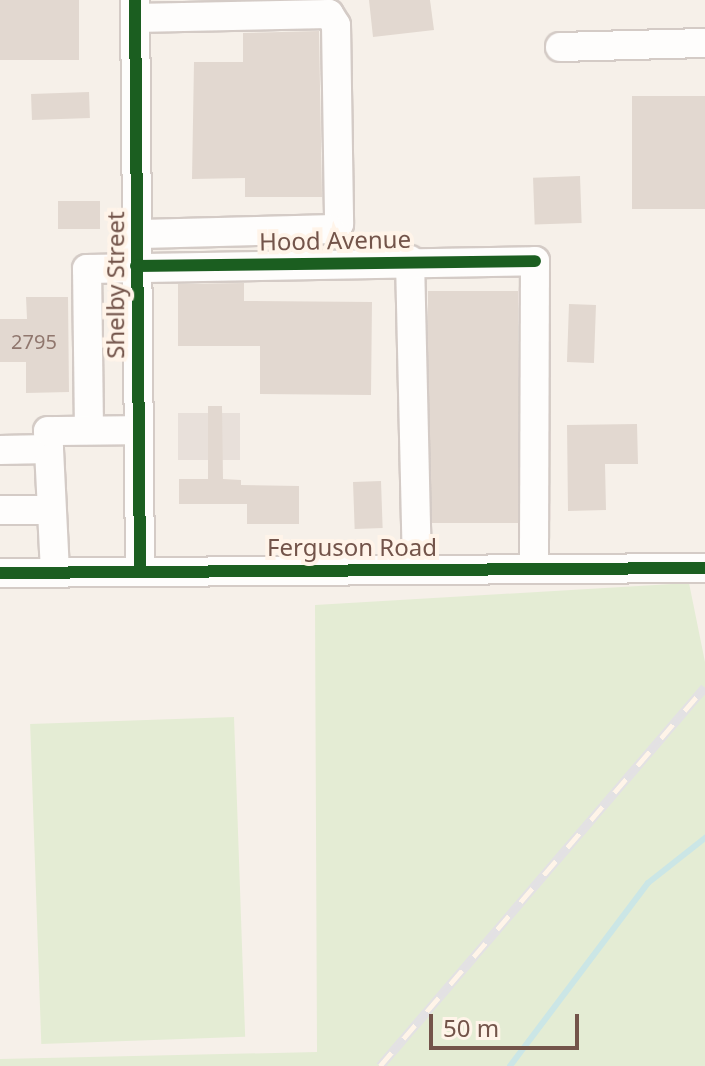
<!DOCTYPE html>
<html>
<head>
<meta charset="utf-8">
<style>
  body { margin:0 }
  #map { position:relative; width:705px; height:1066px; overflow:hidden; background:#f6f0e9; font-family:"Noto Sans",sans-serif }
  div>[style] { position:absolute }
  .industrial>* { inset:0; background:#e8e0da; transform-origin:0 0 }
  .green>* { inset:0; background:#e4ecd4; transform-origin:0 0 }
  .stream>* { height:6px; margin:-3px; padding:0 3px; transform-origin:3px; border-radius:3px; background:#cbe6e6 }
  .building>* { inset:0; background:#e2d8d0; transform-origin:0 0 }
  .roads { filter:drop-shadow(2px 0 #d4cbc6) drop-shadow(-2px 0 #d4cbc6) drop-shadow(0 2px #d4cbc6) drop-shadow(0 -2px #d4cbc6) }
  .minor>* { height:28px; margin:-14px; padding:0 14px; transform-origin:14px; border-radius:14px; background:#fefdfc }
  .rail>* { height:9px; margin-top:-4.5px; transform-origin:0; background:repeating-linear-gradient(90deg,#fff4e9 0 18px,#e3e1e4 0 36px); box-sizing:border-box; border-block:2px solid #e3e1e4 }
  .cycleway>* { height:12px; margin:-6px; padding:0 6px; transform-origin:6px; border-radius:6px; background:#1b5e20 }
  span { translate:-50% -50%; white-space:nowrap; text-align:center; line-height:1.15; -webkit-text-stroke:8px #fff4e9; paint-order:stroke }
  .number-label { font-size:20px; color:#90776e }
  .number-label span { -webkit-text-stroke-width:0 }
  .street-label { font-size:24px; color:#73544a }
  .scale { position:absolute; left:429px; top:1014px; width:150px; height:36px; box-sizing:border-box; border:4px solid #73544a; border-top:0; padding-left:10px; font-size:24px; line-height:28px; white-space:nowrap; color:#73544a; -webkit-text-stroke:6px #fff4e9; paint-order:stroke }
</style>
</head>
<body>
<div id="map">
  <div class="industrial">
    <div style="left:178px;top:413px;width:62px;height:47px"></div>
  </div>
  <div class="green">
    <div style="clip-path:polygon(689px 583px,705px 662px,705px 1066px,0 1066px,0 1059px,317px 1052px,315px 605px)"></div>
    <div style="left:234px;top:717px;width:320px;height:204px;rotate:88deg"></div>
  </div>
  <div class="stream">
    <div style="left:510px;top:1066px;width:229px;rotate:-53deg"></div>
    <div style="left:648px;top:883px;width:73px;rotate:-38.3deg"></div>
  </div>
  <div class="building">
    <div style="left:0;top:0;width:79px;height:60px"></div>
    <div style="clip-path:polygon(369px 0,430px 0,434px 30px,373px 37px)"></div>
    <div style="clip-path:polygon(319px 31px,322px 197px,245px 197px,245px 178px,192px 179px,194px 62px,243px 62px,243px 33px)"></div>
    <div style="left:89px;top:92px;width:26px;height:58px;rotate:88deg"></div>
    <div style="left:705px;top:96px;width:113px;height:73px;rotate:90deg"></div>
    <div style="left:580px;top:176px;width:47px;height:47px;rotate:88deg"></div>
    <div style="left:58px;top:201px;width:42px;height:28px"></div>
    <div style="clip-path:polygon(244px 283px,244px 301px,372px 302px,371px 395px,260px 394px,260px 346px,178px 346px,178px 284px)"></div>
    <div style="left:428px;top:291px;width:90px;height:232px"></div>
    <div style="clip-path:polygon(26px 297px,68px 297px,69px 392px,26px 393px,26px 362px,0 362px,0 319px,27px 319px)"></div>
    <div style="left:569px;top:304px;width:27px;height:58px;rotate:2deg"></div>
    <div style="clip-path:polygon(208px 406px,222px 406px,223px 479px,241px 480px,241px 485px,299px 486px,299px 524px,247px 524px,247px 504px,179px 504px,179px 479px,208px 479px)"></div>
    <div style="clip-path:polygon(637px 424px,638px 464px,605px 464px,606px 510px,568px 511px,567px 425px)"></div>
    <div style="left:381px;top:481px;width:47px;height:28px;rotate:88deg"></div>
  </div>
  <div class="roads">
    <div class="minor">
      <div style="left:135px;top:0;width:570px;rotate:89.5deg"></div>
      <div style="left:135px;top:18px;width:194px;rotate:-1.2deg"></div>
      <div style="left:329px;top:14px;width:13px;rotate:58deg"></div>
      <div style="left:336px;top:25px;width:199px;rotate:89.1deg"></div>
      <div style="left:339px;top:224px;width:10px;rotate:151deg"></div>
      <div style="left:330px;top:229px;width:194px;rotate:178.5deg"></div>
      <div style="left:560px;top:47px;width:145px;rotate:-1.6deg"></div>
      <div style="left:410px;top:260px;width:309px;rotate:88.7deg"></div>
      <div style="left:89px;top:430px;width:161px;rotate:-90.7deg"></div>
      <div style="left:87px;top:269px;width:448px;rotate:-1deg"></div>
      <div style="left:535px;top:261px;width:308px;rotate:90.2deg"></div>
      <div style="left:0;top:450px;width:49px;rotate:-1.2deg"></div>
      <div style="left:0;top:510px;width:50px"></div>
      <div style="left:55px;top:572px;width:141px;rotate:-92.8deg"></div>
      <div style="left:48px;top:431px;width:90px;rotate:-0.6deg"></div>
      <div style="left:0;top:573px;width:705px;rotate:-0.41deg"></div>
    </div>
  </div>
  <div class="rail">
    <div style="left:380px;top:1066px;width:499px;rotate:-49.4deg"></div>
  </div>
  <div class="cycleway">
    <div style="left:135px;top:0;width:570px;rotate:89.5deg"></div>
    <div style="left:136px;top:266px;width:399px;rotate:-0.7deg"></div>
    <div style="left:0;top:573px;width:705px;rotate:-0.41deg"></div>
  </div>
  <div class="number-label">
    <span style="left:34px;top:341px">2795</span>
  </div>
  <div class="street-label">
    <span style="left:335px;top:240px;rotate:-1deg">Hood Avenue</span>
    <span style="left:115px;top:285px;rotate:-90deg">Shelby Street</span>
    <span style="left:352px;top:547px">Ferguson Road</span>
  </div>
  <div class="scale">50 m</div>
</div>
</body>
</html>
